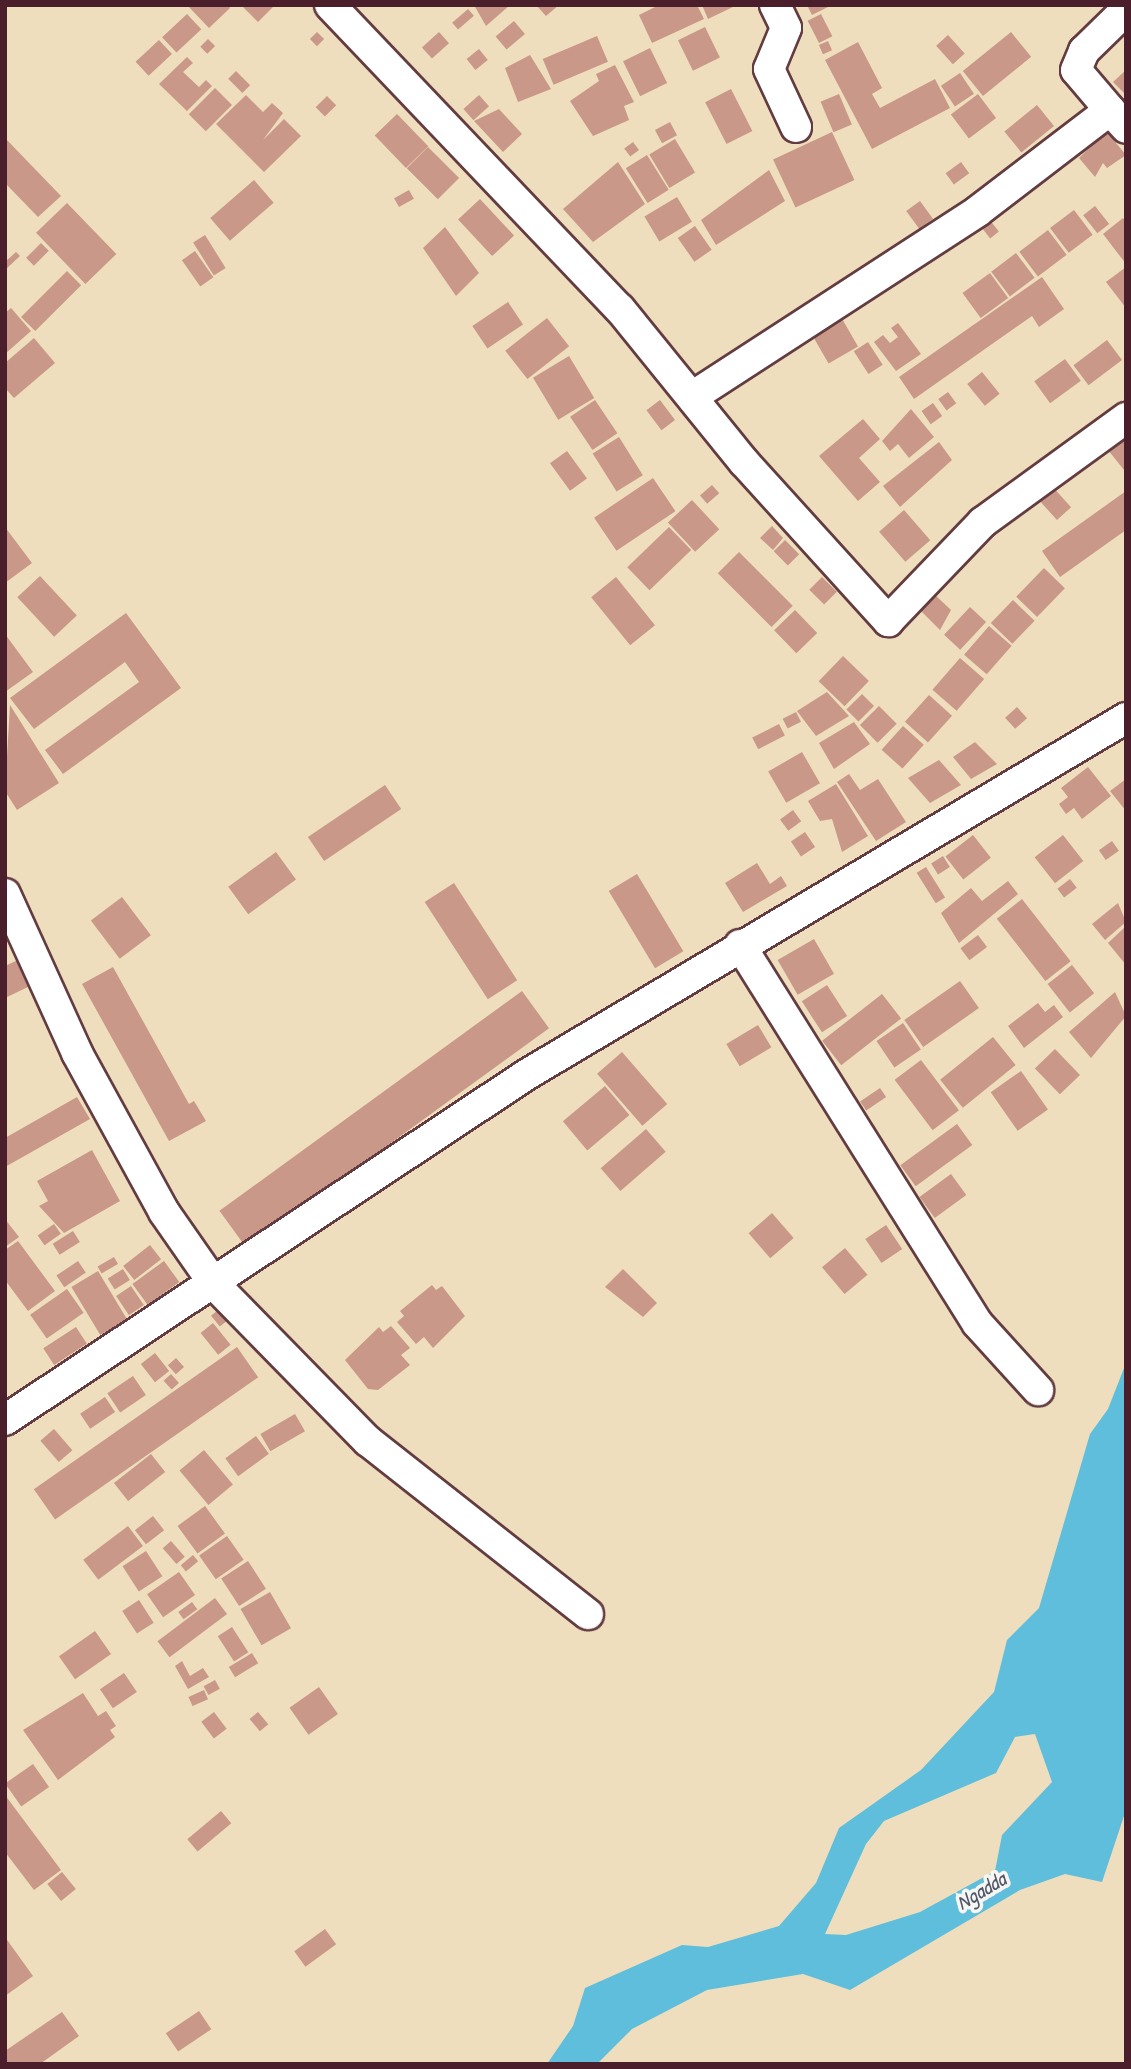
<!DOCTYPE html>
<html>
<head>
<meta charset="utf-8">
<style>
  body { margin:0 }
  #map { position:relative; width:1131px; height:2069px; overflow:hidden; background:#eedebd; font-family:"Patrick Hand",sans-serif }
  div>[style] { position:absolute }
  .water>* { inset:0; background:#5ebedc }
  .building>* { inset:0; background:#c99888; transform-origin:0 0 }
  .roads { filter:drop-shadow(2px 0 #633c41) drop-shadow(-2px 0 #633c41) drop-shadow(0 2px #633c41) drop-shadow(0 -2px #633c41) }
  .minor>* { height:30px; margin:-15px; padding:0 15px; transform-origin:15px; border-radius:15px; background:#fff }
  span { translate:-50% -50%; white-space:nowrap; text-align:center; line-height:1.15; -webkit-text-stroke:7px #f6f6f2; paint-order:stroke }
  .water-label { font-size:21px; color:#515769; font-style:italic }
  .frame { position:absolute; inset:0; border:7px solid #4a1f2b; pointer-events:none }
</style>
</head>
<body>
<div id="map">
  <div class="water">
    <div style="clip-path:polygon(evenodd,1126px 1363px,1126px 1810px,1102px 1882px,1065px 1874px,1020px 1890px,850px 1990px,803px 1974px,707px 1990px,632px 2029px,597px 2064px,547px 2064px,573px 2026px,585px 1988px,682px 1945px,708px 1947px,779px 1926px,816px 1883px,839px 1828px,921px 1770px,994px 1692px,1007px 1640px,1039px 1608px,1090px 1434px,1108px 1409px,1126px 1363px,1035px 1734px,1052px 1782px,1002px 1835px,995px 1871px,920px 1912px,846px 1935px,825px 1934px,866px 1844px,884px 1821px,996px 1773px,1015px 1737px,1035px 1734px)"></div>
  </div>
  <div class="building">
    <div style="clip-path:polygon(187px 5px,228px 5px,230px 8px,209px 28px)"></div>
    <div style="clip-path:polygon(241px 5px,275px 5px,258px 22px)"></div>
    <div style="clip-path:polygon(474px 5px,510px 5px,486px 26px)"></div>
    <div style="clip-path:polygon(536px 5px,559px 5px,546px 16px)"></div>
    <div style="clip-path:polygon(659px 5px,697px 5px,704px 19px,652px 43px,639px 15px)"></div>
    <div style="clip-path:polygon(702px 5px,737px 5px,708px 19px)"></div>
    <div style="clip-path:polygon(807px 5px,832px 5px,812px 15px)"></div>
    <div style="left:468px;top:9px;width:9px;height:21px;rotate:49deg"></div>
    <div style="left:187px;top:14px;width:21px;height:34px;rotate:47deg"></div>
    <div style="left:821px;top:14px;width:25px;height:15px;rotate:63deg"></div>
    <div style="left:514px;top:21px;width:17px;height:24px;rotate:50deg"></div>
    <div style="left:705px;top:27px;width:34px;height:30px;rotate:64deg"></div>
    <div style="left:317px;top:32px;width:10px;height:10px;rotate:45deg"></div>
    <div style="left:439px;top:32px;width:15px;height:23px;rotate:48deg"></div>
    <div style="left:1011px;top:32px;width:32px;height:62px;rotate:51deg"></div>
    <div style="left:948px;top:35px;width:25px;height:16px;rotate:48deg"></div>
    <div style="left:597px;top:36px;width:28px;height:59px;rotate:67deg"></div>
    <div style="left:208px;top:39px;width:10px;height:11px;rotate:45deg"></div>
    <div style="left:159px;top:40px;width:19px;height:32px;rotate:47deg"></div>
    <div style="left:828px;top:41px;width:10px;height:10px;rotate:66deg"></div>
    <div style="clip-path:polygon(858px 42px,882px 88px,872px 94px,880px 108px,935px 79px,950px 108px,872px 149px,825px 60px)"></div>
    <div style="left:650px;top:48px;width:39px;height:30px;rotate:64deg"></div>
    <div style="left:479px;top:49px;width:14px;height:16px;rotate:51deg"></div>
    <div style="clip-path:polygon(530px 55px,551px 89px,518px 102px,505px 68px)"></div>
    <div style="clip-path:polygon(187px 57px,193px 63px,183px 72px,199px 87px,206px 80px,212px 86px,187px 111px,159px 84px)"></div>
    <div style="clip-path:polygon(615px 65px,634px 102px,624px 106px,629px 120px,593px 136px,570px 101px,599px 81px,596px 74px)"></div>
    <div style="clip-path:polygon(1126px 70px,1126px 95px,1113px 82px)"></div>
    <div style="left:236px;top:71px;width:20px;height:11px;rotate:45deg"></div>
    <div style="left:960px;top:73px;width:25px;height:23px;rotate:56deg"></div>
    <div style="left:215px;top:88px;width:24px;height:37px;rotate:45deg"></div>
    <div style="left:731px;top:89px;width:47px;height:29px;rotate:63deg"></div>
    <div style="left:839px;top:94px;width:33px;height:20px;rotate:67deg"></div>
    <div style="left:978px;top:94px;width:30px;height:34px;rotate:53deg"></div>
    <div style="clip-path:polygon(246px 95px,263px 112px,272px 103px,283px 113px,263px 140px,284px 119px,301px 136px,264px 172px,216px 124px)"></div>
    <div style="left:479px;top:95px;width:15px;height:21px;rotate:48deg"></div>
    <div style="left:327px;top:96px;width:13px;height:16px;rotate:45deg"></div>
    <div style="left:1037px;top:105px;width:27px;height:42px;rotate:51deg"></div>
    <div style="clip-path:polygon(499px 109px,522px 134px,503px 152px,474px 121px)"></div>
    <div style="left:397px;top:114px;width:45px;height:31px;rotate:46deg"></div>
    <div style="left:670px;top:122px;width:15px;height:17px;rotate:62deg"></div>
    <div style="clip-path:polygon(1106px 131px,1126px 155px,1107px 168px,1103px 163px,1095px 177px,1079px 158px)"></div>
    <div style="left:832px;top:132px;width:53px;height:65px;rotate:65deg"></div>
    <div style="clip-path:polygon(5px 138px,61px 196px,38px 217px,5px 183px)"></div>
    <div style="left:675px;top:139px;width:39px;height:30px;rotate:59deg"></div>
    <div style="left:633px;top:142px;width:10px;height:11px;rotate:53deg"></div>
    <div style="left:428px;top:147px;width:44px;height:30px;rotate:45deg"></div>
    <div style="left:647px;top:155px;width:41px;height:25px;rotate:58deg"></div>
    <div style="clip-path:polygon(618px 162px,645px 204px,593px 242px,563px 209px)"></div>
    <div style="left:961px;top:162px;width:14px;height:19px;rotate:54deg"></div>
    <div style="clip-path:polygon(769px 170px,785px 201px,716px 245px,701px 220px)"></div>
    <div style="left:254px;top:180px;width:30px;height:58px;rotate:49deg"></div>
    <div style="left:409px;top:190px;width:10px;height:17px;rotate:61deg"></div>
    <div style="left:677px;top:197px;width:29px;height:38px;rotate:59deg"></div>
    <div style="left:480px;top:199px;width:50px;height:30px;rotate:47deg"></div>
    <div style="left:920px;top:201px;width:22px;height:17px;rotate:54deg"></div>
    <div style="left:67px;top:203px;width:71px;height:43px;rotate:46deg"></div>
    <div style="left:1095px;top:206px;width:23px;height:15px;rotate:52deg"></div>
    <div style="left:1074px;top:210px;width:31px;height:30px;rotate:53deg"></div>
    <div style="clip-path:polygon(1123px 218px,1126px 222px,1126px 264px,1103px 234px)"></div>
    <div style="left:989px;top:219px;width:16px;height:11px;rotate:52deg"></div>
    <div style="left:695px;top:226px;width:29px;height:21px;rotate:55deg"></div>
    <div style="clip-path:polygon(445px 227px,479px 273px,456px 296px,423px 248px)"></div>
    <div style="left:1048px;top:230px;width:31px;height:36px;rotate:53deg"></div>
    <div style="left:205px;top:235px;width:39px;height:14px;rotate:58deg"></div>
    <div style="left:41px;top:243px;width:11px;height:21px;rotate:45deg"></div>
    <div style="left:195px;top:251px;width:32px;height:16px;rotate:55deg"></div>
    <div style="clip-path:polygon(16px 252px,20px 256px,5px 270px,5px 262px)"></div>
    <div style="left:1016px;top:253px;width:31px;height:31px;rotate:53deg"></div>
    <div style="clip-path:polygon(1126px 267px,1126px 308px,1106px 282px)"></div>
    <div style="left:67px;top:271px;width:20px;height:65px;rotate:45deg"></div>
    <div style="left:990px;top:273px;width:31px;height:34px;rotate:54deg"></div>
    <div style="clip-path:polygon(1042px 277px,1064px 309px,1039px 327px,1032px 316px,914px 399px,899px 377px)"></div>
    <div style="left:508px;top:302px;width:27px;height:43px;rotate:56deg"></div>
    <div style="clip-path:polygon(11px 308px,31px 331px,5px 354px,5px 313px)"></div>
    <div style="left:841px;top:317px;width:34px;height:34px;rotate:60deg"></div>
    <div style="left:547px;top:318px;width:36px;height:53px;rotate:52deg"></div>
    <div style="clip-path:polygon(898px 323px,921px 354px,896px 371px,874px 342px,883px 335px,890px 343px,898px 337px,891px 328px)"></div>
    <div style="clip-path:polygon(34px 338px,55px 363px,14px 398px,5px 388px,5px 363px)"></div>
    <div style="left:1107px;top:340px;width:25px;height:42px;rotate:53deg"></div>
    <div style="left:868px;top:342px;width:27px;height:17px;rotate:57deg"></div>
    <div style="left:569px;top:356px;width:49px;height:42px;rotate:59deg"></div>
    <div style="left:1065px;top:359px;width:27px;height:38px;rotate:54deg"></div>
    <div style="left:982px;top:372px;width:28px;height:19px;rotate:51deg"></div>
    <div style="left:948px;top:392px;width:14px;height:12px;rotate:54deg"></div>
    <div style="left:595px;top:400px;width:40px;height:30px;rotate:56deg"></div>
    <div style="left:660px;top:400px;width:25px;height:17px;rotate:53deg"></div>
    <div style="left:933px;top:403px;width:16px;height:14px;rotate:55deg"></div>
    <div style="clip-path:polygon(911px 409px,934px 437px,909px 458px,898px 444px,890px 451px,882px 441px)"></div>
    <div style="clip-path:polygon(863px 419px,880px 439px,859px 458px,880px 482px,858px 501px,819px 456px)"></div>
    <div style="clip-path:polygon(1126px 436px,1126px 468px,1124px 470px,1108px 450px)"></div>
    <div style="left:619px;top:437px;width:45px;height:31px;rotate:58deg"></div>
    <div style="clip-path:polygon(939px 442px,952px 460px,900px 507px,883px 486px)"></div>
    <div style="left:567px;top:451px;width:34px;height:21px;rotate:54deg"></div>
    <div style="left:653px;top:478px;width:40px;height:71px;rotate:56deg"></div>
    <div style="left:712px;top:485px;width:11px;height:16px;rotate:49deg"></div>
    <div style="left:1051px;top:485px;width:30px;height:19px;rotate:48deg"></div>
    <div style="clip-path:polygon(1126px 491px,1126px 530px,1060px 577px,1042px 551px)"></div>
    <div style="left:692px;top:500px;width:40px;height:33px;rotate:47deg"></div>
    <div style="left:904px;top:510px;width:40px;height:33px;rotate:49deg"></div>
    <div style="clip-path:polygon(772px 526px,783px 538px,773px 550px,760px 538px)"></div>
    <div style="clip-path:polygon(5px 527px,32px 563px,5px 583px)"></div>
    <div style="left:669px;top:527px;width:32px;height:58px;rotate:46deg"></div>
    <div style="left:785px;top:540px;width:20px;height:16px;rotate:45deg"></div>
    <div style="left:739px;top:552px;width:76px;height:30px;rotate:45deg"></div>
    <div style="left:1044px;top:568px;width:29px;height:40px;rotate:44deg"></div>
    <div style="left:40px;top:576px;width:54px;height:31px;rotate:47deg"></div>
    <div style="left:616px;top:577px;width:62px;height:32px;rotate:51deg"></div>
    <div style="left:822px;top:577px;width:21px;height:18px;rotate:45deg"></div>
    <div style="clip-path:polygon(934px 594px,951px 610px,940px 630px,919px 609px)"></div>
    <div style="left:1013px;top:600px;width:30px;height:32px;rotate:44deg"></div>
    <div style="left:970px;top:607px;width:22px;height:38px;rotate:43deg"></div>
    <div style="left:795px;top:610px;width:32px;height:29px;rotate:46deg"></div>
    <div style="clip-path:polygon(126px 613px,181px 688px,63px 774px,45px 750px,139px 682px,125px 662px,34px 729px,10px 698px)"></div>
    <div style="left:989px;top:626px;width:30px;height:38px;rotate:41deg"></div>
    <div style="clip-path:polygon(5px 634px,33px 672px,5px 692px)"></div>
    <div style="left:843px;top:656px;width:36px;height:35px;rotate:44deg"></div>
    <div style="left:960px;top:658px;width:32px;height:42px;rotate:41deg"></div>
    <div style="clip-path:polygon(827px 692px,849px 716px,816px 736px,797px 711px)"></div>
    <div style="left:862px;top:694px;width:17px;height:22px;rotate:45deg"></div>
    <div style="left:929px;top:695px;width:31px;height:36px;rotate:42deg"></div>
    <div style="clip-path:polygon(10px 705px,59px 783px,17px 810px,5px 791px)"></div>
    <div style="left:879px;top:706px;width:25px;height:27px;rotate:45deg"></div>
    <div style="left:1017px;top:707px;width:15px;height:16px;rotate:48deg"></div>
    <div style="left:796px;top:712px;width:11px;height:15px;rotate:63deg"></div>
    <div style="clip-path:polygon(854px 722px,870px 744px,834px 769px,819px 743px)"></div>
    <div style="left:779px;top:724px;width:13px;height:30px;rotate:63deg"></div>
    <div style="left:903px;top:726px;width:28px;height:32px;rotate:42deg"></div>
    <div style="clip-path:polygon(975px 742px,997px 764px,971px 779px,953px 757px)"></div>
    <div style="left:802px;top:752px;width:36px;height:39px;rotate:60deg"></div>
    <div style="clip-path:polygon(939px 760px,961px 785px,930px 803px,908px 778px)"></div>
    <div style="clip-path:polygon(1088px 767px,1111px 796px,1082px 819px,1074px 808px,1066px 814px,1059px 804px,1068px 797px,1061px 788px)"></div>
    <div style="clip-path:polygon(849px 774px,860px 790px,878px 779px,906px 822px,876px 841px,837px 782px)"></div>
    <div style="clip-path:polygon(1126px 779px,1126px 811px,1110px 791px)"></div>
    <div style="clip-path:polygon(836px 784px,868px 836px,842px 852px,832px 819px,820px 821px,808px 801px)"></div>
    <div style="left:385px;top:785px;width:29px;height:93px;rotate:56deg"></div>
    <div style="left:793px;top:810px;width:14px;height:16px;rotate:54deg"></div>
    <div style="left:805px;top:832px;width:18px;height:17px;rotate:56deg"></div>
    <div style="left:973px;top:835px;width:29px;height:35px;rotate:52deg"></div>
    <div style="left:1063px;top:835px;width:33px;height:36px;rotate:52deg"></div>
    <div style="left:1112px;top:841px;width:12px;height:16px;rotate:55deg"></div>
    <div style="left:276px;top:852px;width:34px;height:59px;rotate:54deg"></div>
    <div style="left:943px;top:856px;width:13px;height:14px;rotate:58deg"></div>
    <div style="clip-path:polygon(757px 863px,770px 884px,781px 876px,787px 886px,743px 912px,725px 883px)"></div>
    <div style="left:926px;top:867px;width:36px;height:11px;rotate:58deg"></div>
    <div style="left:637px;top:874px;width:90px;height:33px;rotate:59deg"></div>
    <div style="left:1070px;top:879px;width:11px;height:16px;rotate:52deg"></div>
    <div style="clip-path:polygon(1008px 881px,1018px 894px,959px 943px,941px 913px,971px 888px,982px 901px)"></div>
    <div style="left:454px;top:883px;width:116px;height:35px;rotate:57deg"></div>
    <div style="left:122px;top:897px;width:48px;height:39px;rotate:53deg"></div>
    <div style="left:1022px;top:899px;width:79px;height:32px;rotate:52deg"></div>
    <div style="clip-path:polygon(1118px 903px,1126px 922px,1105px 940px,1092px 924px)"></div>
    <div style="clip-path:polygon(1126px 926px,1126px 965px,1108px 943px)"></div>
    <div style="left:978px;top:935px;width:15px;height:22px;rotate:53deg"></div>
    <div style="left:814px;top:939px;width:40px;height:42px;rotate:60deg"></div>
    <div style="clip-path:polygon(18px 960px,30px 986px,5px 998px,5px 966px)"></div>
    <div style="left:1072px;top:965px;width:36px;height:31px;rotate:52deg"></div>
    <div style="clip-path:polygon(113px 967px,189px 1104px,194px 1101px,206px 1121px,169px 1141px,82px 984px)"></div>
    <div style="left:960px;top:981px;width:33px;height:68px;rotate:55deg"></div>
    <div style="left:827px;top:985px;width:37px;height:30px;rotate:57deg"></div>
    <div style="left:522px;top:991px;width:46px;height:374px;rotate:54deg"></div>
    <div style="clip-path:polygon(1115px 992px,1126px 1016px,1091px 1058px,1069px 1032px)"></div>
    <div style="left:882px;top:994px;width:31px;height:76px;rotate:52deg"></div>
    <div style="clip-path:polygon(1038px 1003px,1045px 1012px,1054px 1005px,1063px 1017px,1024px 1048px,1008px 1026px)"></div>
    <div style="left:903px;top:1023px;width:32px;height:32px;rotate:56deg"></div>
    <div style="left:758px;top:1025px;width:26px;height:37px;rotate:59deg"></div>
    <div style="left:993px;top:1037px;width:36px;height:68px;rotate:51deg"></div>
    <div style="left:1055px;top:1049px;width:36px;height:28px;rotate:46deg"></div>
    <div style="left:622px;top:1052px;width:69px;height:33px;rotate:49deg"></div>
    <div style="left:921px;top:1060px;width:63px;height:33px;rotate:53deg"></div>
    <div style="left:1021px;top:1071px;width:47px;height:37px;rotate:55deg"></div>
    <div style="left:605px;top:1086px;width:38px;height:55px;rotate:50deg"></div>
    <div style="left:880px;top:1088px;width:11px;height:24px;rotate:56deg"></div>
    <div style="clip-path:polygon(77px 1097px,90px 1119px,5px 1167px,5px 1138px)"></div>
    <div style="left:957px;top:1124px;width:26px;height:70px;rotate:54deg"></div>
    <div style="left:646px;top:1129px;width:30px;height:60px;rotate:49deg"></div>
    <div style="clip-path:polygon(92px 1150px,120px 1201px,64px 1233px,39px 1206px,48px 1201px,37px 1181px)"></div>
    <div style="left:951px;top:1174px;width:26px;height:39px;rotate:54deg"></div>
    <div style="left:772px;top:1213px;width:33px;height:31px;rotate:49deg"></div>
    <div style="clip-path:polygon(5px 1219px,19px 1237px,5px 1247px)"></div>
    <div style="left:54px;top:1224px;width:12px;height:20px;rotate:55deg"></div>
    <div style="left:886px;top:1225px;width:29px;height:25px;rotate:56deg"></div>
    <div style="left:73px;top:1231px;width:13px;height:24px;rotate:58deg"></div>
    <div style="clip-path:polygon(18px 1241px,55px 1291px,28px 1311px,5px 1280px,5px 1250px)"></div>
    <div style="left:150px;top:1245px;width:18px;height:34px;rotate:52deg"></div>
    <div style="left:845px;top:1248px;width:35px;height:30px;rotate:50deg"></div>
    <div style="left:114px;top:1257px;width:8px;height:19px;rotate:60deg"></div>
    <div style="left:78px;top:1261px;width:14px;height:26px;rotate:56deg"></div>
    <div style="left:164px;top:1261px;width:26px;height:39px;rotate:54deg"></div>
    <div style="left:123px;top:1269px;width:13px;height:18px;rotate:58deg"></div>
    <div style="clip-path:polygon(623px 1269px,657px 1303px,643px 1317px,605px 1287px)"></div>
    <div style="left:98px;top:1271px;width:56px;height:31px;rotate:59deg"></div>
    <div style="clip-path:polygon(432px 1285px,436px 1290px,442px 1286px,465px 1316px,433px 1348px,424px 1337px,416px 1344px,397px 1322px,404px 1316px,400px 1311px)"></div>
    <div style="left:131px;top:1286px;width:23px;height:18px;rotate:56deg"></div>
    <div style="left:67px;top:1289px;width:29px;height:45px;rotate:55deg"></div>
    <div style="left:218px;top:1310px;width:14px;height:9px;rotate:51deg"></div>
    <div style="left:213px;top:1323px;width:28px;height:16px;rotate:51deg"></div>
    <div style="clip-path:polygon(391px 1326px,410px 1348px,401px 1355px,410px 1365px,378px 1390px,368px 1389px,345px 1360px,379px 1327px,383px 1332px)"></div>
    <div style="left:76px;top:1327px;width:20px;height:39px;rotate:57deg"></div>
    <div style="left:237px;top:1347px;width:37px;height:248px;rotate:55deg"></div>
    <div style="left:155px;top:1353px;width:23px;height:18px;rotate:52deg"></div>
    <div style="left:176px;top:1358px;width:12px;height:11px;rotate:48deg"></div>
    <div style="left:171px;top:1374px;width:12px;height:10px;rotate:48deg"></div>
    <div style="left:133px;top:1376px;width:23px;height:31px;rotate:56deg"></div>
    <div style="left:105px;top:1397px;width:18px;height:30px;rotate:56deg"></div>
    <div style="left:295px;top:1414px;width:20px;height:40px;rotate:60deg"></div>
    <div style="left:54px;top:1429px;width:28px;height:18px;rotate:49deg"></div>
    <div style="left:256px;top:1436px;width:22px;height:38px;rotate:54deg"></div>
    <div style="left:204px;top:1450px;width:45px;height:32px;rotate:50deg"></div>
    <div style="left:151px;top:1454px;width:23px;height:47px;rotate:52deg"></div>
    <div style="left:205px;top:1506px;width:34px;height:34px;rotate:54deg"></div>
    <div style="left:153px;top:1516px;width:18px;height:23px;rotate:52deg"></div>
    <div style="left:128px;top:1526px;width:25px;height:56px;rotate:53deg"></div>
    <div style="left:227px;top:1536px;width:29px;height:34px;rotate:55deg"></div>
    <div style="left:171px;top:1541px;width:21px;height:11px;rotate:49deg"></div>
    <div style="left:146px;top:1551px;width:30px;height:28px;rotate:57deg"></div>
    <div style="left:193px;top:1555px;width:8px;height:16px;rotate:50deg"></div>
    <div style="left:248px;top:1561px;width:33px;height:32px;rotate:57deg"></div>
    <div style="left:179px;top:1572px;width:28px;height:39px;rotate:55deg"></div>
    <div style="left:270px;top:1592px;width:42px;height:34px;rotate:60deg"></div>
    <div style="left:215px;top:1598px;width:20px;height:72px;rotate:53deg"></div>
    <div style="left:139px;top:1600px;width:27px;height:20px;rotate:57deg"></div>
    <div style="left:192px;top:1602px;width:9px;height:17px;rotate:54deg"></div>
    <div style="left:232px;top:1627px;width:30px;height:17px;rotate:57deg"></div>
    <div style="left:95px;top:1631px;width:28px;height:44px;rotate:55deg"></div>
    <div style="left:252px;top:1653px;width:12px;height:27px;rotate:59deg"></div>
    <div style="clip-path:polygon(182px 1661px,190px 1676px,203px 1668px,209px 1677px,188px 1689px,175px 1666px)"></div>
    <div style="left:124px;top:1673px;width:23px;height:29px;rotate:56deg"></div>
    <div style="left:215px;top:1680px;width:10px;height:13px;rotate:61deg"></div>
    <div style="left:319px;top:1687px;width:33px;height:36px;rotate:55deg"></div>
    <div style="left:204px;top:1690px;width:10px;height:17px;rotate:66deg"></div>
    <div style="clip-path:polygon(83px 1693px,98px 1716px,106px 1711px,116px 1726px,110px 1730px,115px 1737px,58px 1780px,23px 1730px)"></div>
    <div style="left:214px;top:1712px;width:21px;height:16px;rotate:53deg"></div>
    <div style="left:258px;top:1712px;width:16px;height:11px;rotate:50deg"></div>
    <div style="left:33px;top:1764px;width:28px;height:34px;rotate:55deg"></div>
    <div style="clip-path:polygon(5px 1795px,61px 1870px,34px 1890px,5px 1852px)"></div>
    <div style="left:221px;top:1811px;width:16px;height:44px;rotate:50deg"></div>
    <div style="left:62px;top:1872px;width:22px;height:19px;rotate:51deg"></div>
    <div style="left:325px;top:1929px;width:19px;height:38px;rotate:54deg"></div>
    <div style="clip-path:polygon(5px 1937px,33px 1976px,5px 1996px)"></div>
    <div style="left:199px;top:2011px;width:22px;height:40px;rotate:56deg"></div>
    <div style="clip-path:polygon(62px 2012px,79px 2036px,40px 2064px,5px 2064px,5px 2051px)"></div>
  </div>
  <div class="roads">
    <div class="minor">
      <div style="left:330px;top:5px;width:420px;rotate:46.4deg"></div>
      <div style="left:620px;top:309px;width:197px;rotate:51deg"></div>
      <div style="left:744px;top:462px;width:215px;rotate:47.8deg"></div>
      <div style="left:888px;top:621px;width:137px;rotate:-46.2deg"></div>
      <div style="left:983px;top:522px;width:177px;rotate:-36deg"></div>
      <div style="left:775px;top:5px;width:25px;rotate:64deg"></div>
      <div style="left:786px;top:28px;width:44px;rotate:112.5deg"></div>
      <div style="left:769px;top:69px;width:64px;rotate:65deg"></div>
      <div style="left:1110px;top:110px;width:52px;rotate:-130.4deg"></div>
      <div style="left:1076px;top:70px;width:21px;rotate:-67deg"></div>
      <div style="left:1084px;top:51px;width:59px;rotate:-44.3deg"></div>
      <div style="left:692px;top:397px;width:341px;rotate:-33deg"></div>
      <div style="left:978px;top:211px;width:166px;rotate:-37.4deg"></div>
      <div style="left:1110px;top:110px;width:24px;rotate:48deg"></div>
      <div style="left:5px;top:894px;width:175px;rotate:65.6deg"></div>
      <div style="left:77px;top:1053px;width:181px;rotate:61.3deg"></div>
      <div style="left:164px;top:1212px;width:89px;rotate:55.1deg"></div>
      <div style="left:215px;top:1285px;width:219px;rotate:45.6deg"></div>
      <div style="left:368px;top:1441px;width:280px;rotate:38.2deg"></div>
      <div style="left:740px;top:945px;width:446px;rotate:57.9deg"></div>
      <div style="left:977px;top:1323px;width:91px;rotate:47.7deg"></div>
      <div style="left:5px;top:1420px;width:625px;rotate:-33.51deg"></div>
      <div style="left:526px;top:1075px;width:698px;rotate:-30.75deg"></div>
    </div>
  </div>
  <div class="water-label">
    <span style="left:981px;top:1891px;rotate:-31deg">Ngadda</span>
  </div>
  <div class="frame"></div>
</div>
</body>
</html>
